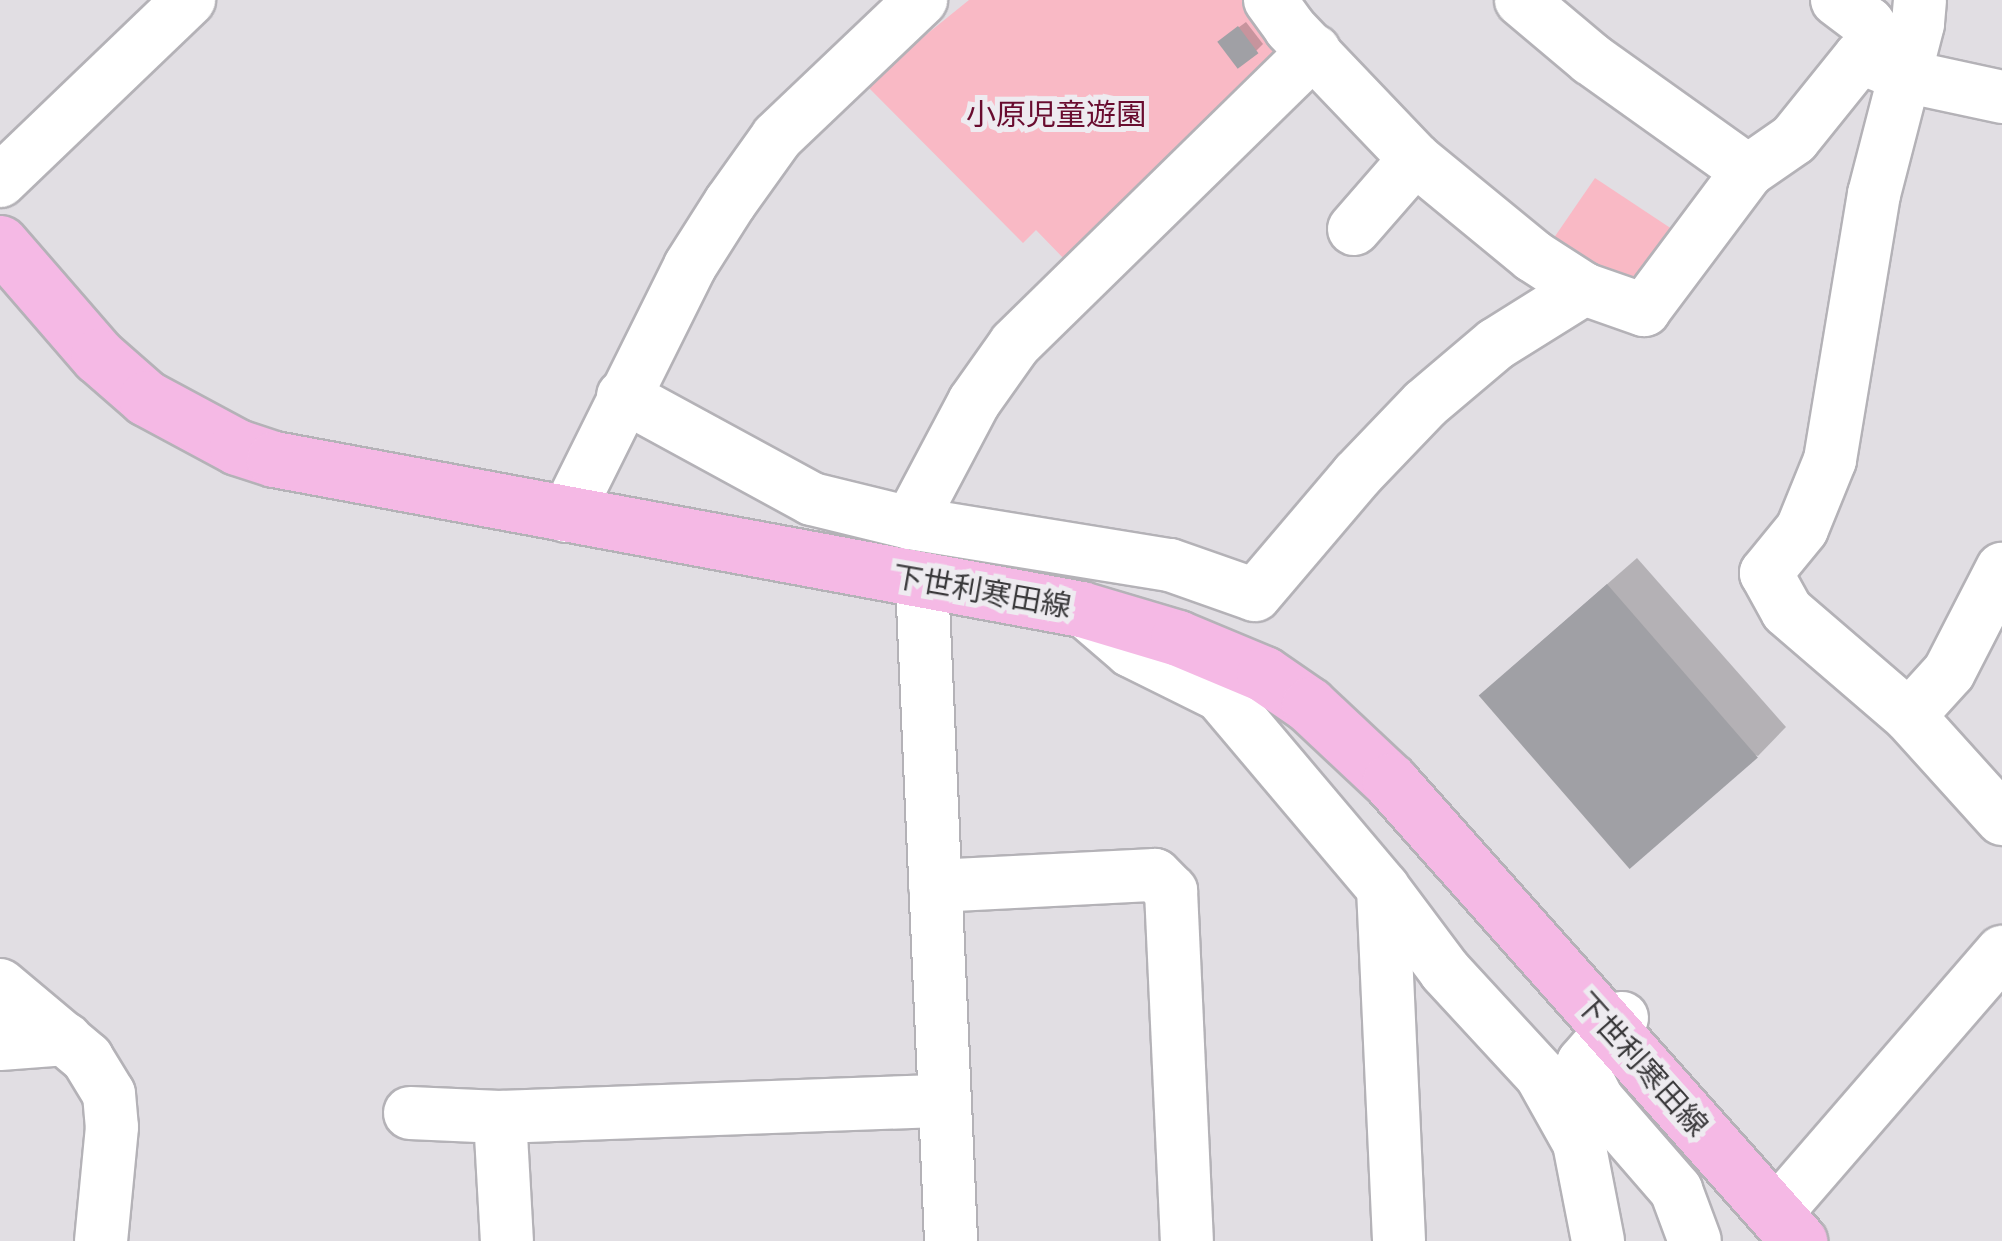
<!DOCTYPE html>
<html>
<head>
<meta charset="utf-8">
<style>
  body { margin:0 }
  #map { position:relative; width:2002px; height:1241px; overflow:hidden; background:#e1dee3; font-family:"Golos Text","Noto Sans JP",sans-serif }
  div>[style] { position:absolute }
  .green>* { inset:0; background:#f9b9c5 }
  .shadow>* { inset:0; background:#0003 }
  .building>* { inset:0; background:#a0a0a5; transform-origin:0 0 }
  .roads { filter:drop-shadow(2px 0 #b4b2b7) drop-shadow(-2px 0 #b4b2b7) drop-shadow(0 2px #b4b2b7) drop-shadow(0 -2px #b4b2b7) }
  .minor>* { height:52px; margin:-26px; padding:0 26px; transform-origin:26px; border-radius:26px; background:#fff }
  .major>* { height:55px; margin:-27.5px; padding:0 27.5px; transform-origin:27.5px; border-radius:27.5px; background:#f5b9e5 }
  span { translate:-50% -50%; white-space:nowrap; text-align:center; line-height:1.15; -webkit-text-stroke:10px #eeebf0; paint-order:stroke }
  .park-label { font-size:30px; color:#690c2f }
  .street-label { font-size:30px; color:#3b3a3c }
</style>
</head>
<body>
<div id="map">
  <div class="green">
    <div style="clip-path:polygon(969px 0,1242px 0,1276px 43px,1274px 66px,1069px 264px,1036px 230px,1023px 243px,865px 84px)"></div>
    <div style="clip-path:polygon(1595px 178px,1684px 237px,1647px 290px,1549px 245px)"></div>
  </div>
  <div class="shadow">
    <div style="clip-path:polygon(1246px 22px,1263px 44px,1256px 51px,1227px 36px)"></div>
    <div style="clip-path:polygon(1637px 558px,1786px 727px,1758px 756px,1511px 668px)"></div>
  </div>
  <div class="building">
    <div style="left:1238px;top:26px;width:34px;height:26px;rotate:53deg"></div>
    <div style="left:1607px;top:584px;width:230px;height:170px;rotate:49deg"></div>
  </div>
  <div class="roads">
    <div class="minor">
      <div style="left:1270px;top:0;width:34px;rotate:54deg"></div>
      <div style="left:1290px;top:28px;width:181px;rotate:46.3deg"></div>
      <div style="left:1415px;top:159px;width:153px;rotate:39.4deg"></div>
      <div style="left:1533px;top:256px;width:61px;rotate:32.9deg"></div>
      <div style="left:1521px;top:0;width:92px;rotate:40.1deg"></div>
      <div style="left:1591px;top:59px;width:193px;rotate:35.5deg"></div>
      <div style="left:1837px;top:0;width:39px;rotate:37deg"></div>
      <div style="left:1868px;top:23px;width:65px;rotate:55.1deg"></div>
      <div style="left:1920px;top:0;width:24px;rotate:95deg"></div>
      <div style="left:1918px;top:24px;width:176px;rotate:104.5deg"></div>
      <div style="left:1874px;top:194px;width:270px;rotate:99.4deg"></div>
      <div style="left:1830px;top:460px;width:74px;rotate:112.1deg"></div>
      <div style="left:1802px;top:529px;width:57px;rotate:129.3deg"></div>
      <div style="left:1766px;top:573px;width:43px;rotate:61.1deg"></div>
      <div style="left:1787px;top:611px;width:161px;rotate:40.7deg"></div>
      <div style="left:1909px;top:716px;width:139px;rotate:47.9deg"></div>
      <div style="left:0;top:181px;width:262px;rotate:-43.8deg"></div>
      <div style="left:1354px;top:229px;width:93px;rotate:-48.9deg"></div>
      <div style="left:623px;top:396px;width:215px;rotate:28.6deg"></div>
      <div style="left:812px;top:499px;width:101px;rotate:13.8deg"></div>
      <div style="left:910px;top:523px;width:263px;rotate:9.2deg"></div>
      <div style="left:1170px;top:565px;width:90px;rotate:19.4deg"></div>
      <div style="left:1255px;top:595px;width:157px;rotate:-49.6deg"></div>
      <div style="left:1357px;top:475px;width:98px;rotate:-46.2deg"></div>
      <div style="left:1425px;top:404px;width:93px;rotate:-40.2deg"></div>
      <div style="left:1496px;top:344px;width:104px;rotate:-32deg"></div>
      <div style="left:1584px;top:289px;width:64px;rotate:19.3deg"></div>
      <div style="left:1644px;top:310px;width:174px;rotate:-53.2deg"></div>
      <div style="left:1748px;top:171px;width:56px;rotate:-34.8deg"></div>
      <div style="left:1794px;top:139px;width:105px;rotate:-51.2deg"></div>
      <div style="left:1860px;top:57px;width:49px;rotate:22.9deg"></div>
      <div style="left:1905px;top:76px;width:99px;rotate:12.2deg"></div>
      <div style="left:566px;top:516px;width:279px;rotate:-63.6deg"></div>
      <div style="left:690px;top:266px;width:75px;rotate:-57.6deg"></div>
      <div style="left:730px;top:203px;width:81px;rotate:-54.5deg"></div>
      <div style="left:777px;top:137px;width:199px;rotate:-43.6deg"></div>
      <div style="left:910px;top:523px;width:137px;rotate:-62.1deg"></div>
      <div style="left:974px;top:402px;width:71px;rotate:-54.7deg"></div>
      <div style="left:1015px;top:344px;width:419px;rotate:-44.4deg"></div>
      <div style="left:922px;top:581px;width:661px;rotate:87.48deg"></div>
      <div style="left:1087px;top:613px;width:58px;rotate:40.8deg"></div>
      <div style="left:1131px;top:651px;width:99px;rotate:26.3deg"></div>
      <div style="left:1220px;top:695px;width:253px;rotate:49.8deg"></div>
      <div style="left:1383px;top:888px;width:104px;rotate:53.2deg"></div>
      <div style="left:1445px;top:971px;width:142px;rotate:47.3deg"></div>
      <div style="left:1541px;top:1075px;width:78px;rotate:60.8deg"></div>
      <div style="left:1579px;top:1143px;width:100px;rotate:79deg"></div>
      <div style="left:1909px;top:716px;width:59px;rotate:-47.7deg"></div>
      <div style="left:1949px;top:672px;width:116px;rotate:-62.8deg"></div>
      <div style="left:935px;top:886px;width:220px;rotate:-2.9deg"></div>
      <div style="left:1155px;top:875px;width:23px;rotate:45deg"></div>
      <div style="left:1171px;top:891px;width:350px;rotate:87.4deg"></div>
      <div style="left:1383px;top:888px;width:353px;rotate:87.4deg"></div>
      <div style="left:0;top:985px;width:114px;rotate:40deg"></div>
      <div style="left:87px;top:1058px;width:42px;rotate:58.6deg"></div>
      <div style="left:109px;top:1094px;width:33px;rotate:85deg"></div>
      <div style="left:112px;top:1127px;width:115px;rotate:95.5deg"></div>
      <div style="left:1622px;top:1018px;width:60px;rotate:130.9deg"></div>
      <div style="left:1583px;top:1063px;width:12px;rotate:81deg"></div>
      <div style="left:1585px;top:1075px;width:27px;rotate:63deg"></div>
      <div style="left:1597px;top:1099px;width:121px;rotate:49deg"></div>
      <div style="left:1676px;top:1190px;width:54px;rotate:69.6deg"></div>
      <div style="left:0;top:1044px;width:66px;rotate:-4.3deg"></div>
      <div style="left:410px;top:1113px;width:90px;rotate:2.5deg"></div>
      <div style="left:500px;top:1117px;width:445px;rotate:-2.1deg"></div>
      <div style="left:500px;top:1117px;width:124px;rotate:86.8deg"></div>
      <div style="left:1775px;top:1214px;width:347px;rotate:-49.1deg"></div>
    </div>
    <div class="major">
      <div style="left:0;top:243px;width:150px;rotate:49.1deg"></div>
      <div style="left:98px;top:356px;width:64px;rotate:41.2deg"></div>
      <div style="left:146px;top:398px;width:103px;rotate:28.3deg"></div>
      <div style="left:237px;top:447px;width:39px;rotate:18deg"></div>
      <div style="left:274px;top:459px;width:821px;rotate:10.53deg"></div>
      <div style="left:1081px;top:609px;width:101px;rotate:16.6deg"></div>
      <div style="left:1178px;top:638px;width:93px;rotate:22.7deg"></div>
      <div style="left:1264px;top:674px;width:55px;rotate:34.6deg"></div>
      <div style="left:1309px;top:705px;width:111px;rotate:43.2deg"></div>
      <div style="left:1390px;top:781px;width:616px;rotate:48.36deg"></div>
    </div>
  </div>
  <div class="park-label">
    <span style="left:1056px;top:114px">小原児童遊園</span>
  </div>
  <div class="street-label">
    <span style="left:982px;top:591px;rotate:10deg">下世利寒田線</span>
    <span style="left:1642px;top:1064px;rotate:48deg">下世利寒田線</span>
  </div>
</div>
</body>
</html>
